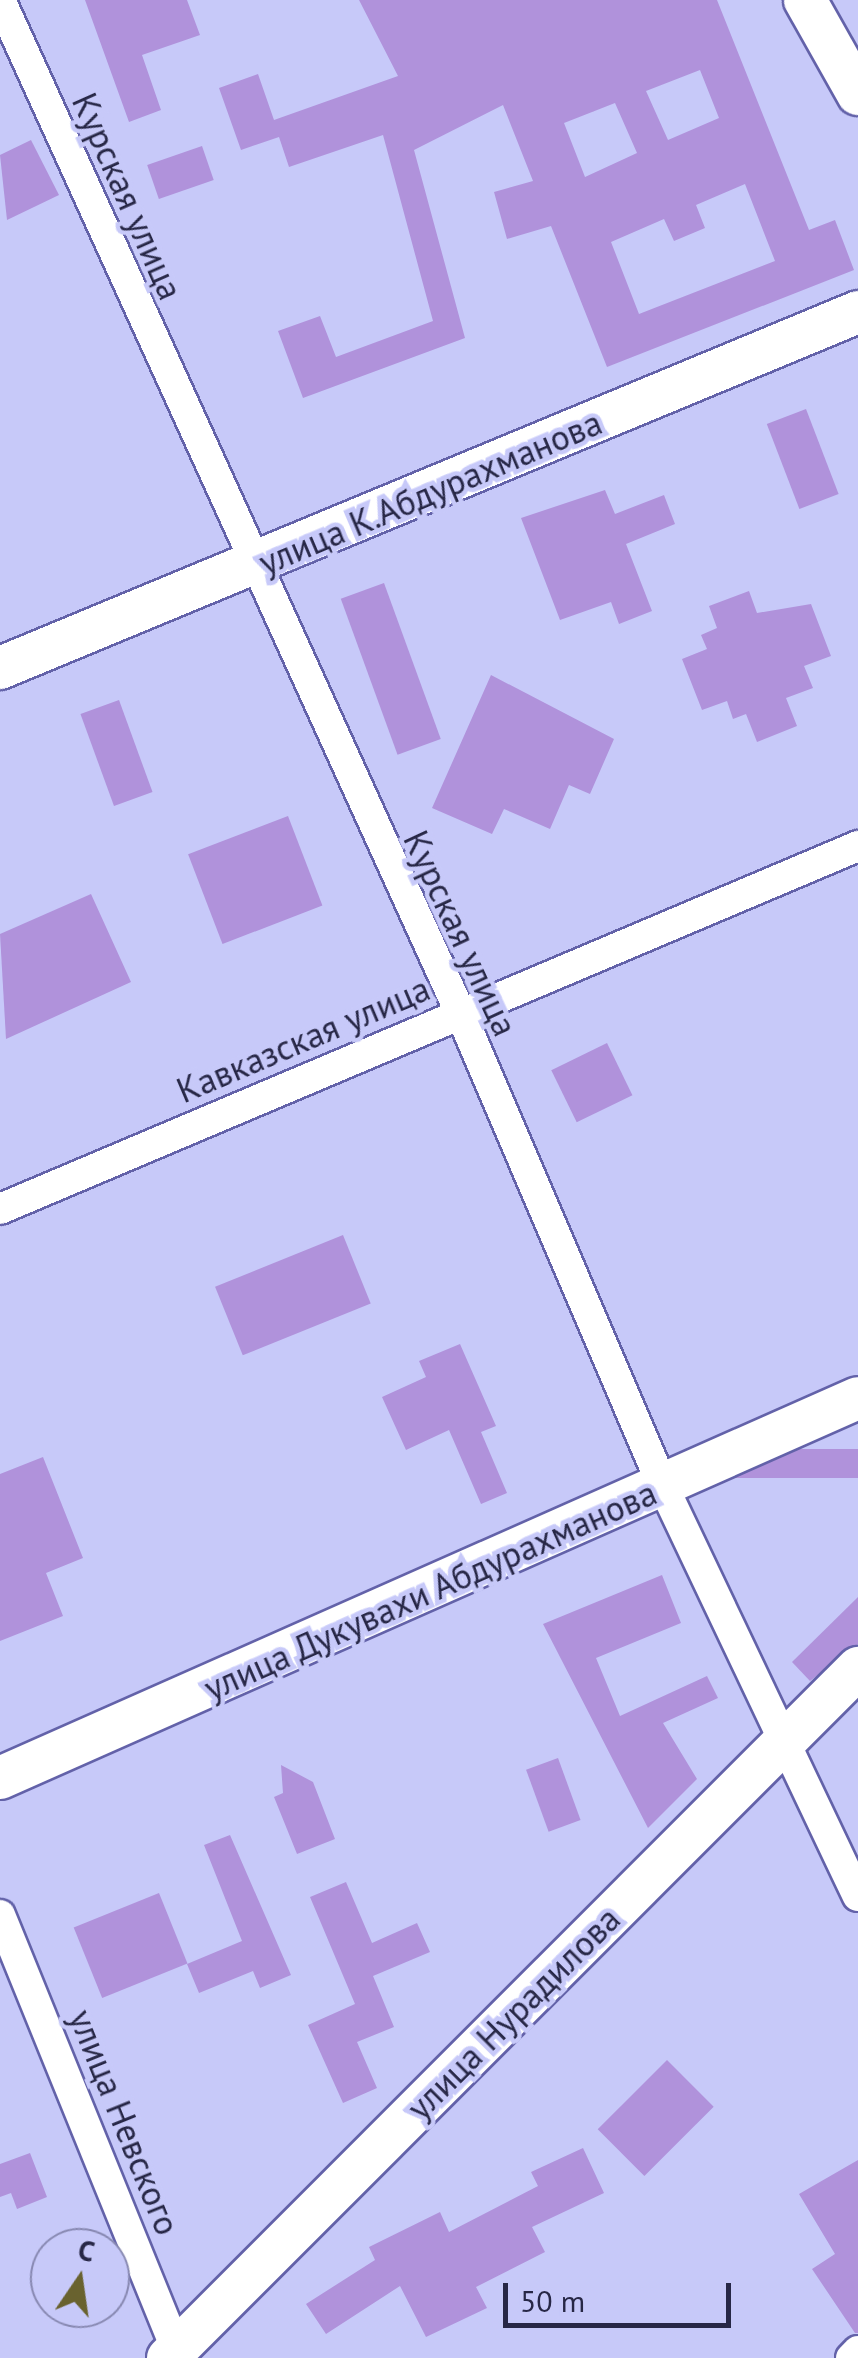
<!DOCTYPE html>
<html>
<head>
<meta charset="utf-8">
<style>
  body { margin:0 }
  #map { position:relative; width:858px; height:2358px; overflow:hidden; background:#c7c9f9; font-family:"PT Sans",sans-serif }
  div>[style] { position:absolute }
  .building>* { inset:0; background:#b092db; transform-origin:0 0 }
  .roads { filter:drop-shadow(2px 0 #6362a9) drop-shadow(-2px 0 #6362a9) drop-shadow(0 2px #6362a9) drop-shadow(0 -2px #6362a9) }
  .street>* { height:30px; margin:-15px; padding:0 15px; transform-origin:15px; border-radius:15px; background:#fff }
  .secondary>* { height:42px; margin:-21px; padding:0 21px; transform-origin:21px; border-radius:21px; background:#fff }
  span { translate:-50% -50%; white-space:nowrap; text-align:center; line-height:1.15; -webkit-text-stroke:9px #c7c9f9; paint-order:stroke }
  .street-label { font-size:35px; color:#272746 }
  .north { position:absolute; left:30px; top:2228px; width:100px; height:100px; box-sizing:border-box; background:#c7c9f9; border:2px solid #8788b1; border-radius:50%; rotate:13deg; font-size:28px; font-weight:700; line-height:40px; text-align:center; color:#272746 }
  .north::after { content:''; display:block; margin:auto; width:35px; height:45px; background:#69622f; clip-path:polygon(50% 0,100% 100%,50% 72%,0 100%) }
  .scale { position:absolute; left:503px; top:2283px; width:228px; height:45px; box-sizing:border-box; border:5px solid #272746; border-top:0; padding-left:12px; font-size:30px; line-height:35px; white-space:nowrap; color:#272746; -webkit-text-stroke:8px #c7c9f9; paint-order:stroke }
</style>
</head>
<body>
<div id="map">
  <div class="building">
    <div style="clip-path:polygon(85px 0,187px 0,200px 35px,142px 55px,161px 110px,129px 122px)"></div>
    <div style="clip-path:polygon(evenodd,359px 0,717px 0,809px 230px,835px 220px,854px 270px,607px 367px,551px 226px,507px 239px,494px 192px,533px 181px,503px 105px,414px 150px,465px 338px,303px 398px,278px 331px,320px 316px,336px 357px,433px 321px,383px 135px,289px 167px,279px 137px,241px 150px,219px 88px,258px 74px,274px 120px,398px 76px,359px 0,700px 70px,719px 118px,668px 140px,646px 91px,700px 70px,359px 0,615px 103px,637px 153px,585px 177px,564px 123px,615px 103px,359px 0,745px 184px,775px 261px,639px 314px,611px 242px,664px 219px,674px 241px,705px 228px,696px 205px,745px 184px)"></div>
    <div style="clip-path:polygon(31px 140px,59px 195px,7px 220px,0 155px)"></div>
    <div style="left:202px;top:146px;width:36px;height:58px;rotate:71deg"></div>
    <div style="left:806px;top:409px;width:91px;height:42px;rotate:69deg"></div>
    <div style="clip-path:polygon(605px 490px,615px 514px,664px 495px,675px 524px,626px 544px,652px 611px,619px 624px,611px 602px,560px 620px,521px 518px)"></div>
    <div style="left:384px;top:583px;width:166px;height:46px;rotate:70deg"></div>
    <div style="clip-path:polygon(749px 591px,757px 613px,811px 604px,831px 656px,804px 666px,813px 688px,786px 698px,797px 726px,757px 742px,746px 714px,733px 719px,727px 701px,702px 710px,682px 659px,707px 649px,701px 635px,717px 628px,709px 606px)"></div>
    <div style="clip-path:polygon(491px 675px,614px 739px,590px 794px,569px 785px,550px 829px,504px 809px,492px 834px,432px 808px)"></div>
    <div style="left:119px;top:700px;width:98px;height:41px;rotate:70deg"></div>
    <div style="left:288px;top:816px;width:96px;height:107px;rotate:69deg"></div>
    <div style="clip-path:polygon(91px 894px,131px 982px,6px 1039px,0 934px)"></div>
    <div style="left:607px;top:1043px;width:58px;height:62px;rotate:64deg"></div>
    <div style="left:343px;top:1235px;width:74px;height:138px;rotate:68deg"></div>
    <div style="clip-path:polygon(460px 1344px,496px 1426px,481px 1432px,507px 1493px,481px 1504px,449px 1430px,406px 1450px,382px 1397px,426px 1377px,419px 1361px)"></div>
    <div style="left:858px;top:1449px;width:29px;height:154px;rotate:90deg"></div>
    <div style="clip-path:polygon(43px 1457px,83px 1558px,46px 1573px,63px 1616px,0 1641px,0 1474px)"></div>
    <div style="clip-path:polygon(662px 1575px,681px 1623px,596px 1658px,620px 1716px,707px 1676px,718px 1698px,663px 1723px,697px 1779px,648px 1828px,543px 1624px)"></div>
    <div style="clip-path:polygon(858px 1597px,858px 1644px,810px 1681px,792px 1662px)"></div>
    <div style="left:558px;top:1758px;width:66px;height:34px;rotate:70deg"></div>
    <div style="clip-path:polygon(281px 1765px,313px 1782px,335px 1839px,297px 1854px,274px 1797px,283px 1793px)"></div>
    <div style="clip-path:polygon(230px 1835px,291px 1975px,260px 1988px,253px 1971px,199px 1993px,187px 1964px,242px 1941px,204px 1845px)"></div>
    <div style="clip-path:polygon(346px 1882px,372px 1943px,417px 1923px,430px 1952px,373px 1976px,394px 2027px,357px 2042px,377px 2088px,343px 2103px,308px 2025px,355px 2004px,310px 1897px)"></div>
    <div style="left:159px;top:1893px;width:76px;height:92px;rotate:68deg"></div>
    <div style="left:667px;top:2060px;width:66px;height:98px;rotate:45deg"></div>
    <div style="clip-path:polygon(583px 2148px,604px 2193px,532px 2227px,545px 2252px,476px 2287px,487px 2308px,426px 2337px,400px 2286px,326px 2334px,306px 2304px,375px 2260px,369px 2247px,440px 2212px,449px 2232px,538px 2186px,531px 2172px)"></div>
    <div style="clip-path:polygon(30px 2153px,47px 2197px,17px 2209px,11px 2193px,0 2197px,0 2164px)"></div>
    <div style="clip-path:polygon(858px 2160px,858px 2333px,855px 2333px,812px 2269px,835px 2254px,799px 2194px)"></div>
  </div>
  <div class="roads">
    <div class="street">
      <div style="left:0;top:0;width:1112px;rotate:65.56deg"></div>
      <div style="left:460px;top:1012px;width:513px;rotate:66.83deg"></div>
      <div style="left:662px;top:1484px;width:456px;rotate:64.6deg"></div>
      <div style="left:0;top:1209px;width:932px;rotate:-22.93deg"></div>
      <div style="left:0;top:1915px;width:478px;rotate:67.9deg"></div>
      <div style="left:851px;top:2358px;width:10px;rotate:-45deg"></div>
    </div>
    <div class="secondary">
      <div style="left:805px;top:0;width:108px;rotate:60.6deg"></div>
      <div style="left:0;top:668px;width:929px;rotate:-22.53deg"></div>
      <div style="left:0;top:1778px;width:938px;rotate:-23.89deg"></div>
      <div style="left:168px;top:2358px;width:976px;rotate:-45deg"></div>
    </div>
  </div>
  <div class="street-label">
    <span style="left:128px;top:196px;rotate:66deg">Курская улица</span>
    <span style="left:430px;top:492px;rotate:-23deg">улица К.Абдурахманова</span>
    <span style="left:461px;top:933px;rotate:65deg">Курская улица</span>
    <span style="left:303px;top:1039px;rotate:-23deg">Кавказская улица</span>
    <span style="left:430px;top:1590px;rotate:-24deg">улица Дукувахи Абдурахманова</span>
    <span style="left:513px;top:2013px;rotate:-45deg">улица Нурадилова</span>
    <span style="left:125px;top:2122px;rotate:68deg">улица Невского</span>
  </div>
  <div class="north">С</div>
  <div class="scale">50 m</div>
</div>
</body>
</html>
